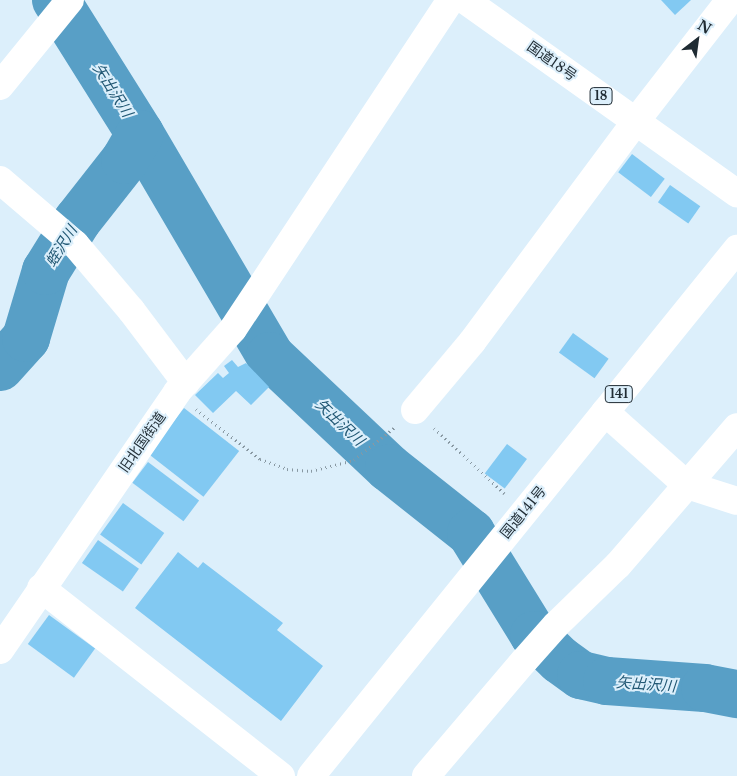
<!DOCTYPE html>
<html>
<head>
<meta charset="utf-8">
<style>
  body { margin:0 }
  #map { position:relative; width:737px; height:776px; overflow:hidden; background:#dceffb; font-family:"Libre Baskerville","Noto Sans JP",serif }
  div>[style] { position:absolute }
  .river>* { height:48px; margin:-24px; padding:0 24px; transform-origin:24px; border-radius:24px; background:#589fc6 }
  .building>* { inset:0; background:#82c9f2; transform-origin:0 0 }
  .path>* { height:3px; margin-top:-1.5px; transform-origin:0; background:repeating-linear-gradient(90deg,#8898a2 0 1px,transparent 0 5px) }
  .minor>* { height:28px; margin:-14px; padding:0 14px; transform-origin:14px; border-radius:14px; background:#fff }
  .highway>* { height:28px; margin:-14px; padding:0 14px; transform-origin:14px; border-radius:14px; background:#fff }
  span { translate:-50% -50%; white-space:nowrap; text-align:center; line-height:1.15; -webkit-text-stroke:4px #dceffb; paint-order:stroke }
  .shield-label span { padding:1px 4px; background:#dceffb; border:1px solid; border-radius:4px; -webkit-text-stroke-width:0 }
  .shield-label { font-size:12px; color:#1f2b33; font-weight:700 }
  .street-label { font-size:14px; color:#1f2b33 }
  .water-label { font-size:15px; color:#225874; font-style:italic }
  .north { position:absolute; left:672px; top:15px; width:50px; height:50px; -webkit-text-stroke:4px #dceffb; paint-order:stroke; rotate:30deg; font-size:14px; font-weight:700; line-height:20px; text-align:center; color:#1f2b33 }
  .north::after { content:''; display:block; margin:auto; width:18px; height:22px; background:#1f2b33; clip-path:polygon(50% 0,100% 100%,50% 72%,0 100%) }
</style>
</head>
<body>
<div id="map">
  <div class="river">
    <div style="left:56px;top:0;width:158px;rotate:57.9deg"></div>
    <div style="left:140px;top:134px;width:257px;rotate:59.6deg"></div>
    <div style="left:270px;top:356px;width:163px;rotate:43.3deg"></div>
    <div style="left:389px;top:468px;width:105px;rotate:38.4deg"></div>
    <div style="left:471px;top:533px;width:120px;rotate:58.3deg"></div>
    <div style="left:534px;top:635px;width:36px;rotate:44deg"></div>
    <div style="left:560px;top:660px;width:26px;rotate:36deg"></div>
    <div style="left:581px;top:675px;width:27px;rotate:13deg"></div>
    <div style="left:607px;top:681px;width:98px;rotate:4.1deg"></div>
    <div style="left:705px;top:688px;width:33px;rotate:11deg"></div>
    <div style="left:0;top:367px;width:39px;rotate:-48deg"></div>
    <div style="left:26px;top:338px;width:70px;rotate:-73.4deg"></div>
    <div style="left:46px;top:271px;width:59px;rotate:-58.2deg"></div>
    <div style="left:77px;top:221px;width:78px;rotate:-51.8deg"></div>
    <div style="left:125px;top:160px;width:30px;rotate:-60deg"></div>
  </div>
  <div class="building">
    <div style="clip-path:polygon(661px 0,691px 0,675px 15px)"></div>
    <div style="left:632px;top:154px;width:41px;height:23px;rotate:37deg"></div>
    <div style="left:670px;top:185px;width:37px;height:21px;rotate:35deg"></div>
    <div style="left:573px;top:333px;width:44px;height:24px;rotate:36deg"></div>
    <div style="clip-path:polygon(232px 360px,238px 367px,246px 363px,269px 387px,251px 405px,236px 391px,213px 413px,195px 395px,218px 373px,223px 378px,229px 373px,224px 366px)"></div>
    <div style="left:184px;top:408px;width:70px;height:58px;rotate:38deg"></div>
    <div style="left:507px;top:444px;width:25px;height:37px;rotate:37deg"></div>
    <div style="left:148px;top:462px;width:64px;height:26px;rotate:37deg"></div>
    <div style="left:123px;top:503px;width:51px;height:39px;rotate:36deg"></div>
    <div style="left:98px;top:540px;width:50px;height:28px;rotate:35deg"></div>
    <div style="clip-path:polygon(178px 552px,198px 568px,203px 562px,283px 623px,277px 630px,323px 666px,281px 721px,135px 608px)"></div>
    <div style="left:49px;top:615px;width:57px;height:36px;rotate:36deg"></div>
  </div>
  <div class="path">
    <div style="left:196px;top:409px;width:81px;rotate:38deg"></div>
    <div style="left:260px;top:459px;width:29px;rotate:20deg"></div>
    <div style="left:287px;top:469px;width:24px;rotate:5deg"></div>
    <div style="left:311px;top:471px;width:44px;rotate:-14.3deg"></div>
    <div style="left:354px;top:460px;width:53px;rotate:-38.8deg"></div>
    <div style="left:434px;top:428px;width:96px;rotate:42.9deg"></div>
  </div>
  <div class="minor">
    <div style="left:0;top:86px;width:111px;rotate:-50.9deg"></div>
    <div style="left:0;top:180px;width:99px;rotate:40.5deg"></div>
    <div style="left:75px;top:244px;width:87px;rotate:49.7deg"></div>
    <div style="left:131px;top:310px;width:91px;rotate:53deg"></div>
    <div style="left:415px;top:410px;width:89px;rotate:-50deg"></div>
    <div style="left:472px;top:342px;width:275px;rotate:-53.4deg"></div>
    <div style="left:636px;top:121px;width:153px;rotate:-52.2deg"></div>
    <div style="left:605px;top:412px;width:110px;rotate:41.7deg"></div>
    <div style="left:687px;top:485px;width:52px;rotate:17.7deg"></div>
    <div style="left:41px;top:588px;width:305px;rotate:38.1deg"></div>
    <div style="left:0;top:650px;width:313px;rotate:-55.5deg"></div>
    <div style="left:177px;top:392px;width:84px;rotate:-48.4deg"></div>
    <div style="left:233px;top:329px;width:395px;rotate:-56.5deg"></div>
    <div style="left:426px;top:776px;width:151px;rotate:-49.6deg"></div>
    <div style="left:524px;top:661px;width:48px;rotate:-48.4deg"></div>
    <div style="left:556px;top:625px;width:86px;rotate:-44.1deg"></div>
    <div style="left:618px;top:565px;width:182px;rotate:-49.2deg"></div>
  </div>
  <div class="highway">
    <div style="left:465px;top:0;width:334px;rotate:35.4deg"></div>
    <div style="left:311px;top:776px;width:678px;rotate:-51.05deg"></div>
  </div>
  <div class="shield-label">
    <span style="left:601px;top:96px">18</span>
    <span style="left:619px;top:394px">141</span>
  </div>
  <div class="street-label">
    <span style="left:552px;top:61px;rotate:35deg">国道18号</span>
    <span style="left:142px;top:442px;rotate:-55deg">旧北国街道</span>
    <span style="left:523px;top:512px;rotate:-51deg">国道141号</span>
  </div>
  <div class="water-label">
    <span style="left:113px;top:90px;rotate:58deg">矢出沢川</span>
    <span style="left:61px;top:246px;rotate:-58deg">蛭沢川</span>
    <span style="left:340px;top:422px;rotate:43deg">矢出沢川</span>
    <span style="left:646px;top:684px;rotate:4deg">矢出沢川</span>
  </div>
  <div class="north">N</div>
</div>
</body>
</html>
